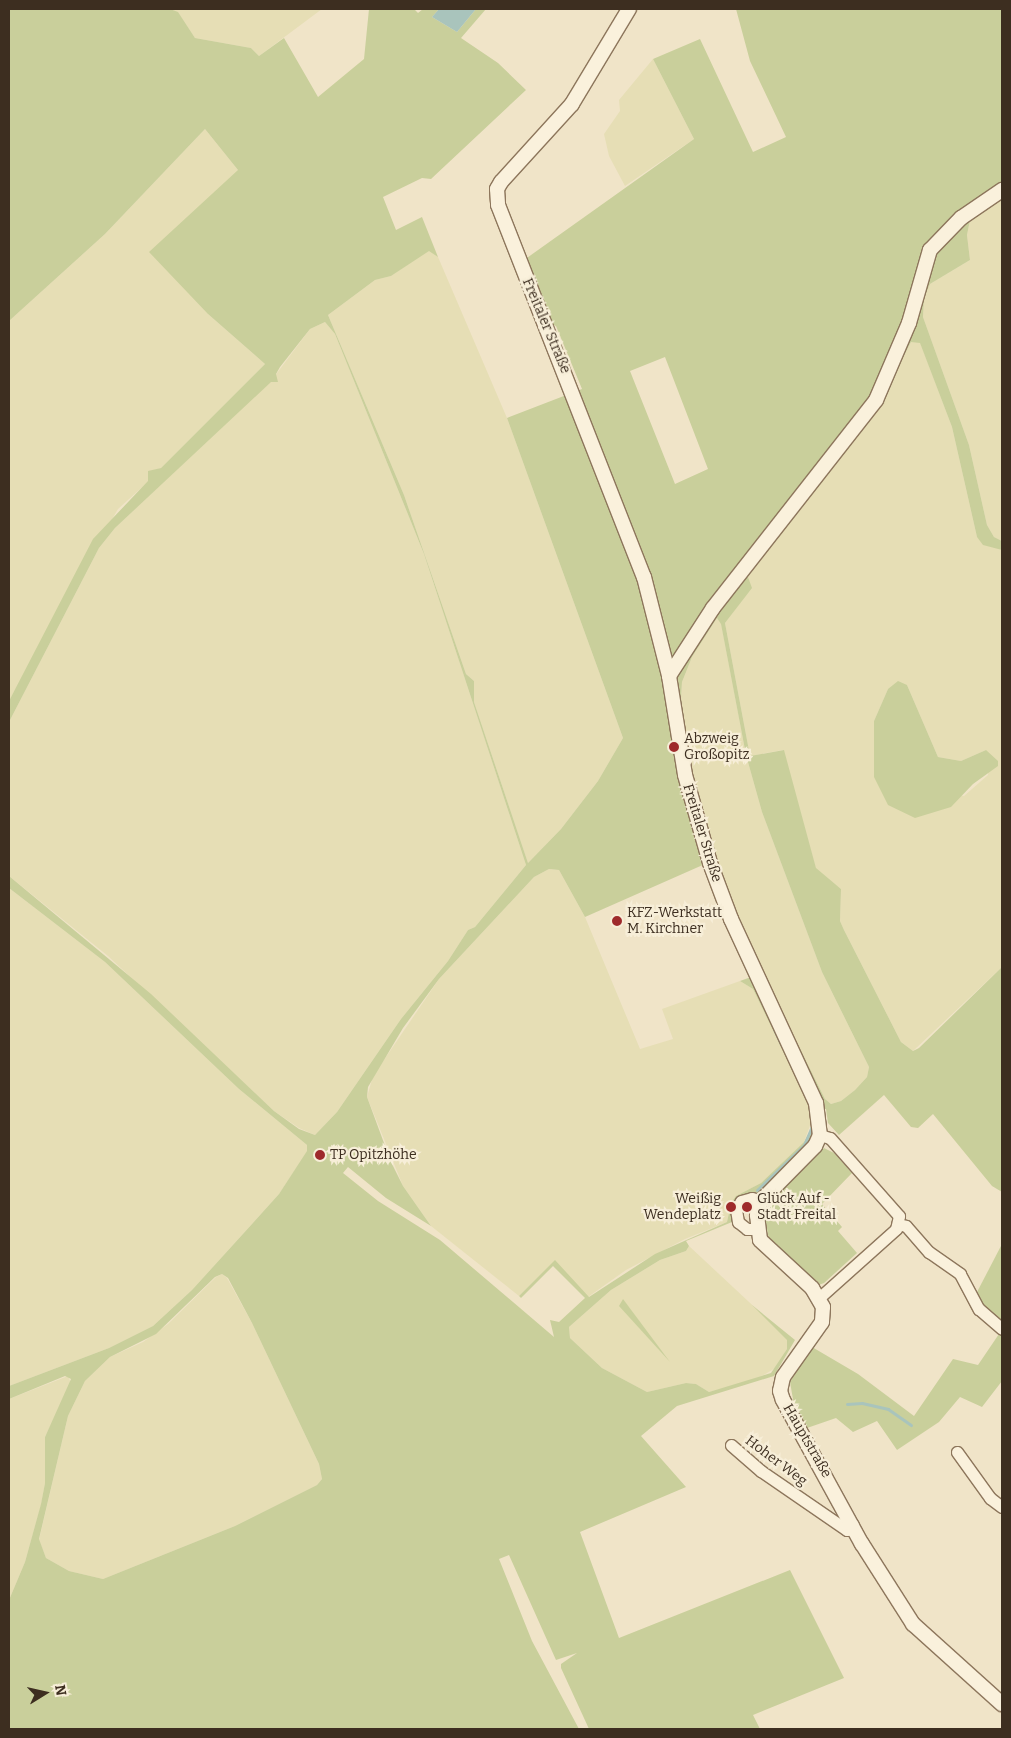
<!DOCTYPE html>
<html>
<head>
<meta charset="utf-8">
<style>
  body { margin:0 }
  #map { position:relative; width:1011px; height:1738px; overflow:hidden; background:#f0e4c8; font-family:Bitter,serif }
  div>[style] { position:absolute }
  .farmland>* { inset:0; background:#e6deb5 }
  .green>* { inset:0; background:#c9cf9b }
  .water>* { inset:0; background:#a9c4bc }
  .stream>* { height:3px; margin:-1.5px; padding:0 1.5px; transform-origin:1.5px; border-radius:1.5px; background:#a9c4bc }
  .roads { filter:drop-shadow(1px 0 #8d765c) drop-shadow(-1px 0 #8d765c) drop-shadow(0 1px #8d765c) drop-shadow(0 -1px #8d765c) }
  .minor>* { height:11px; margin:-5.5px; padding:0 5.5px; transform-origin:5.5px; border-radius:5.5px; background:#faf1dc }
  .tertiary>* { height:14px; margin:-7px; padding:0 7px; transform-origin:7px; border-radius:7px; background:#faf1dc }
  .dots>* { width:14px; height:14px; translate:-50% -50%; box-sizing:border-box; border:2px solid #f7eed8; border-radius:50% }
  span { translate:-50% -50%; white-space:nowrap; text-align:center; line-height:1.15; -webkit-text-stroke:4.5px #f7eed8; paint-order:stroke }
  .street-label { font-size:14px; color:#3d2e20 }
  .poi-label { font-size:14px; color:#3d2e20 }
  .left { translate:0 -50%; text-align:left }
  .right { translate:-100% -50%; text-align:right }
  .frame { position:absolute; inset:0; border:10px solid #3d2e20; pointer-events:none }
  .north { position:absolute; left:20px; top:1668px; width:50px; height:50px; -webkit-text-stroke:4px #f7eed8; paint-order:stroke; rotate:80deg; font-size:14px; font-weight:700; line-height:20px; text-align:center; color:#3d2e20 }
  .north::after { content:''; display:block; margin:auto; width:18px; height:22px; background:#3d2e20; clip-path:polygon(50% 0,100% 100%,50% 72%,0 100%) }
</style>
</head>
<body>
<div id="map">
  <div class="farmland">
    <div style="clip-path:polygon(170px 9px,322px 9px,259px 56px,251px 48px,195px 38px,178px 13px)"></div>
    <div style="clip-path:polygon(653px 59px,694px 139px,625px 186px,609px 156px,604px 134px,620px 111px,619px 100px)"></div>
    <div style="clip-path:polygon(205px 129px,238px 170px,208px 314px,265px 364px,161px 468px,148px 472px,149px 481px,118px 509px,9px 701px,9px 321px,105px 234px)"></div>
    <div style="clip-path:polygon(1002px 198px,1002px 541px,994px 537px,987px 525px,969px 445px,923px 317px,924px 298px,930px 284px,970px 260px,967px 235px,970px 220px)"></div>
    <div style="clip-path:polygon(429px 250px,438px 257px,507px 418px,623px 738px,598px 781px,561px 829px,528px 863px,474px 702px,474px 681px,466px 674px,404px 495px,328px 315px,375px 280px,391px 276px)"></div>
    <div style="clip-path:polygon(325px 322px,335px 334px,424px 554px,526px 865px,475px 927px,468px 930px,448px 961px,401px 1019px,337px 1112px,315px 1135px,299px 1128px,274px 1111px,108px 956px,9px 876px,9px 722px,99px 548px,115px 528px,271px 381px,310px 329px)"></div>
    <div style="clip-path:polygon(evenodd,911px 342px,920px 342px,952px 427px,977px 537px,1002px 550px,1002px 967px,913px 1051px,901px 1042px,844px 930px,840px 921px,841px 889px,816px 869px,783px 750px,750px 756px,725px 623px,751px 588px,748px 577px,750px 570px,878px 407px,911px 342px,907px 685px,938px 757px,961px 761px,986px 750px,988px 775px,964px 796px,874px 777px,874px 721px,888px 689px,907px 685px)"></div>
    <div style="clip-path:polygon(717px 618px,721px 623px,746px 755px,762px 812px,822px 972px,869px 1067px,867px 1077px,855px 1090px,841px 1101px,831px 1104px,825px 1099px,777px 1002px,734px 907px,716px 860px,691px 772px,681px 698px,682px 682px,692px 657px)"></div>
    <div style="clip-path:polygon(549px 869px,559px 870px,585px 917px,640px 1049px,673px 1039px,662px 1009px,740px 981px,753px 989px,806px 1099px,812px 1120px,804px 1142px,761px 1183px,740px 1194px,731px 1203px,727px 1222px,685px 1239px,626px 1270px,588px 1297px,555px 1261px,519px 1296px,431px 1226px,403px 1186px,367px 1097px,373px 1076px,439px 979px,534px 877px)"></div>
    <div style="clip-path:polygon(9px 888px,105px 962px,239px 1089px,307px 1145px,307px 1152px,279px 1194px,252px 1224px,192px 1290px,153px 1326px,109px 1348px,9px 1386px)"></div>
    <div style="clip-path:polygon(689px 1246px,778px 1329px,787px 1339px,787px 1349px,777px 1367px,757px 1379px,709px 1392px,696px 1384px,686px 1383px,647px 1392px,602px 1368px,570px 1338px,569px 1327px,611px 1290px,660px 1260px,686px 1251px)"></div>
    <div style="clip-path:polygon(222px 1274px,227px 1278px,252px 1323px,319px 1464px,322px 1479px,317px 1485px,235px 1526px,103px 1579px,69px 1571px,46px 1558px,39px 1540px,68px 1416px,85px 1381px,110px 1357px,143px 1342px,168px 1324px,216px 1277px)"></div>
    <div style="clip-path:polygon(68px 1376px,71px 1383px,45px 1437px,45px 1483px,41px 1505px,25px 1562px,9px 1600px,9px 1399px)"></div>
  </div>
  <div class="green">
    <div style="clip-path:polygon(evenodd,9px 9px,170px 9px,178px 12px,195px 38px,251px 48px,259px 56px,284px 38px,318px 97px,364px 59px,369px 9px,414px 9px,418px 13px,423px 9px,439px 9px,432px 17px,457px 32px,476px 9px,486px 9px,461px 38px,498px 63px,526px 90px,431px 179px,422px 178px,383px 197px,396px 230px,422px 217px,438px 257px,429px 251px,391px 276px,375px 280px,328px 315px,404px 495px,466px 674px,474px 681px,474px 702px,528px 863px,561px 829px,598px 781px,623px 738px,507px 418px,582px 389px,556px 326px,550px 324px,524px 260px,694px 139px,653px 59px,700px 39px,753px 152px,786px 137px,750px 61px,736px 9px,1002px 9px,1002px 198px,970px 220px,967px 235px,970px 260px,930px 284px,924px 298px,923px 317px,969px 445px,987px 525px,994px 537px,1002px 541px,1002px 550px,983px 545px,977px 537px,952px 427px,920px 343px,911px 342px,878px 407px,750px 570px,748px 577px,752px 588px,725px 623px,750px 756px,784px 750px,816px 868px,841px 889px,840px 921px,844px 930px,901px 1042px,913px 1051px,919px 1048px,1002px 967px,1002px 1192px,992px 1186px,933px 1114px,918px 1128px,911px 1127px,884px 1095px,839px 1135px,828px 1123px,826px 1109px,815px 1110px,812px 1140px,763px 1193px,737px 1197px,732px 1204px,732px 1222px,686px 1241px,689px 1246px,686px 1251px,660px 1260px,611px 1290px,569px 1327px,570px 1338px,602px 1368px,647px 1392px,686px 1383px,696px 1384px,709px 1392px,771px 1373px,787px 1349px,787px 1340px,752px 1305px,795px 1340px,774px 1376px,677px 1406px,641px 1436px,686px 1487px,580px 1532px,619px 1638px,790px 1570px,844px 1678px,753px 1715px,760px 1729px,589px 1729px,561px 1668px,561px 1664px,577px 1653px,556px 1660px,509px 1555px,499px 1559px,532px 1641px,579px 1729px,9px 1729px,9px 1600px,25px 1562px,41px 1504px,45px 1483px,45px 1437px,71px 1379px,65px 1376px,9px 1399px,9px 1386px,109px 1348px,153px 1326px,192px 1290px,252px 1224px,279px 1194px,307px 1151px,307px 1145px,239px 1089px,105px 962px,9px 888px,9px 876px,151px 994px,274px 1111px,299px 1129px,315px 1135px,337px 1112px,401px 1019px,448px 961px,468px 930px,475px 927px,526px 865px,424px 554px,335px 334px,325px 322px,310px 329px,280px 367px,276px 374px,278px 382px,271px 382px,115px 528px,99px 548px,9px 722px,9px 701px,93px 539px,148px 481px,148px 471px,161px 468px,265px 364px,208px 314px,149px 252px,238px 170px,205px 129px,105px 234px,9px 321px,9px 9px,665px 357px,708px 469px,675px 484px,630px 371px,665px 357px,9px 9px,717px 618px,721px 624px,746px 755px,762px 812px,822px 972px,869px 1067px,867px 1077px,855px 1090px,841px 1101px,831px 1104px,825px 1099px,777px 1002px,734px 907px,716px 860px,691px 772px,681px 698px,682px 682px,692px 657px,717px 618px,9px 9px,705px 864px,751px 977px,740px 981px,753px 989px,806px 1099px,812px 1120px,810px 1131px,804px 1142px,761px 1183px,736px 1196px,731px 1203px,727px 1222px,655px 1254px,589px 1297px,555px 1260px,519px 1296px,521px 1298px,553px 1266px,585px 1298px,559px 1322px,550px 1320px,554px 1337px,440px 1240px,378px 1201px,343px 1173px,348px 1167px,386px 1198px,431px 1226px,403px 1186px,391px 1162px,367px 1097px,368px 1087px,403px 1028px,439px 979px,534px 877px,549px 869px,559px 870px,585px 917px,705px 864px,9px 9px,222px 1274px,228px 1278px,252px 1323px,319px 1464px,322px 1479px,317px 1485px,235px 1526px,103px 1579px,69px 1571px,46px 1558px,39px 1539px,68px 1416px,85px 1381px,110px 1357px,156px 1334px,215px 1277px,222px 1274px)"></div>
    <div style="clip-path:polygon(898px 681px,907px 685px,938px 757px,961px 761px,986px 750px,998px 761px,998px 766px,973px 784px,951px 807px,915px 818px,888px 805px,874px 777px,874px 721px,888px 689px)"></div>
    <div style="clip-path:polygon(824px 1148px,834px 1153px,852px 1173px,822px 1204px,842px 1227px,838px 1231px,857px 1253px,824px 1283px,816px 1286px,769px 1240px,765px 1218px,778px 1190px)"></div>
    <div style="clip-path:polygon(1002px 1244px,1002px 1321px,985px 1308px,976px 1294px)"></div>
    <div style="clip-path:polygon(623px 1299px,670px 1362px,619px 1306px)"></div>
    <div style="clip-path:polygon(999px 1334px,1002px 1336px,1002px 1381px,982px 1407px,960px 1397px,939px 1422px,897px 1450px,877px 1421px,853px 1432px,836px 1418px,807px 1428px,794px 1405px,790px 1382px,812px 1347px,858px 1374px,914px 1416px,953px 1359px,978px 1365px)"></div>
  </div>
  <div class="water">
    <div style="clip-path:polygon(439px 9px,476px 9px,457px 32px,432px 17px)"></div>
  </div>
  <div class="stream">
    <div style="left:774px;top:1029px;width:17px;rotate:65deg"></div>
    <div style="left:757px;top:1190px;width:65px;rotate:-43.8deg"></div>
    <div style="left:804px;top:1145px;width:23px;rotate:-67deg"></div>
    <div style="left:847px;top:1404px;width:15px;rotate:-4deg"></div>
    <div style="left:862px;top:1403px;width:27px;rotate:13deg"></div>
    <div style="left:888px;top:1409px;width:28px;rotate:35deg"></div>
  </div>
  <div class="roads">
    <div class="minor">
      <div style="left:820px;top:1135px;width:10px;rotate:17deg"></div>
      <div style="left:830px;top:1138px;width:104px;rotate:48.5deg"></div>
      <div style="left:899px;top:1216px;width:13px;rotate:103deg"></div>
      <div style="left:896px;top:1229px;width:102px;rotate:138.2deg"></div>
      <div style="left:898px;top:1224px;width:8px;rotate:14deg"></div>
      <div style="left:906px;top:1226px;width:35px;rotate:49deg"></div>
      <div style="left:929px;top:1252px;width:38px;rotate:35deg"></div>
      <div style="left:960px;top:1274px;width:40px;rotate:62deg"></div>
      <div style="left:979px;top:1309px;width:30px;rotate:41deg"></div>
      <div style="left:757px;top:1229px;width:10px;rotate:180deg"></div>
      <div style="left:747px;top:1229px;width:11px;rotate:-142deg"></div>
      <div style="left:738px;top:1222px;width:13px;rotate:-99deg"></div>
      <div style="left:736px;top:1209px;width:9px;rotate:-58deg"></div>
      <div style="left:741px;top:1201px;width:11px;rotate:-15deg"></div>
      <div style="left:752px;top:1198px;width:9px;rotate:18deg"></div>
      <div style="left:731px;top:1445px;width:40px;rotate:41deg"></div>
      <div style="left:761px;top:1471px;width:104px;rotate:34.5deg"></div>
      <div style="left:847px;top:1530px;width:8px;rotate:-45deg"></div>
      <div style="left:957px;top:1452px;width:57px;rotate:54.3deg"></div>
      <div style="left:990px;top:1498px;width:15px;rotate:37deg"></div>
    </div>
    <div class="tertiary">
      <div style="left:629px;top:9px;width:111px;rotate:121deg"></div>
      <div style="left:572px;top:104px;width:105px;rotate:132.3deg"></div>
      <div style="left:501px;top:182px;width:8px;rotate:120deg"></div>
      <div style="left:497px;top:189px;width:16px;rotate:86deg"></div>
      <div style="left:498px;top:205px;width:400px;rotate:68.6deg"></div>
      <div style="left:644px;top:577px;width:102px;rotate:75.8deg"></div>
      <div style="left:669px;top:676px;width:100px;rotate:80.8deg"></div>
      <div style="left:685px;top:775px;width:91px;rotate:74.1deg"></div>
      <div style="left:710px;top:863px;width:60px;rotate:69.4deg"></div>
      <div style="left:731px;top:919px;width:203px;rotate:65.2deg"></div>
      <div style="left:816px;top:1103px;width:32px;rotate:83deg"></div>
      <div style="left:820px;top:1135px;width:12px;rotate:114deg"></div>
      <div style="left:815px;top:1146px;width:77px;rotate:134.5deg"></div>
      <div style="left:761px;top:1201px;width:15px;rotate:106deg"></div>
      <div style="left:757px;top:1215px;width:25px;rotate:83deg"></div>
      <div style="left:760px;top:1240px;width:71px;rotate:42.7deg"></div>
      <div style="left:812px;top:1288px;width:22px;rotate:60deg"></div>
      <div style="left:823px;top:1307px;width:15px;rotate:94deg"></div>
      <div style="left:822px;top:1322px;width:67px;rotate:125.3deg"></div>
      <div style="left:783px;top:1377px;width:14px;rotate:102deg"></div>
      <div style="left:780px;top:1391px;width:9px;rotate:72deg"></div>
      <div style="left:783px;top:1400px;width:164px;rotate:61.3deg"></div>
      <div style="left:862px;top:1544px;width:95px;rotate:57.5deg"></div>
      <div style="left:913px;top:1624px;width:120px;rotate:42deg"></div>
      <div style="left:669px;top:676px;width:81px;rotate:-57.1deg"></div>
      <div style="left:713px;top:608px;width:264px;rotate:-51.9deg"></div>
      <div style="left:876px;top:400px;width:84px;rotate:-66.8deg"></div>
      <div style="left:909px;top:323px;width:76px;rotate:-74deg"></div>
      <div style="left:930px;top:250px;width:45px;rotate:-45.9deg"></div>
      <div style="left:961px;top:218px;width:50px;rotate:-34.3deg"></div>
    </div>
  </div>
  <div class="dots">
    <div style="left:674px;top:747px;background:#9e2a2b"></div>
    <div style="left:617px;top:921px;background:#9e2a2b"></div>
    <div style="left:320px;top:1155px;background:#9e2a2b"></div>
    <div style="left:731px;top:1207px;background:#9e2a2b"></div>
    <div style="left:747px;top:1207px;background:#9e2a2b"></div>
  </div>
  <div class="street-label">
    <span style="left:546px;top:326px;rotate:67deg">Freitaler Straße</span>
    <span style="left:702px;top:833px;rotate:73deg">Freitaler Straße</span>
    <span style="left:807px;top:1441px;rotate:60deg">Hauptstraße</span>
    <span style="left:776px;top:1461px;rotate:37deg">Hoher Weg</span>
  </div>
  <div class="poi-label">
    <span class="left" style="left:684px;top:747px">Abzweig<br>Großopitz</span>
    <span class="left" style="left:627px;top:921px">KFZ-Werkstatt<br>M. Kirchner</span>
    <span class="left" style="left:330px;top:1155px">TP Opitzhöhe</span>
    <span class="right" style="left:721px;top:1207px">Weißig<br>Wendeplatz</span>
    <span class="left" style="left:757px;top:1207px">Glück Auf -<br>Stadt Freital</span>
  </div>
  <div class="frame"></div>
  <div class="north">N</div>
</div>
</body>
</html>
